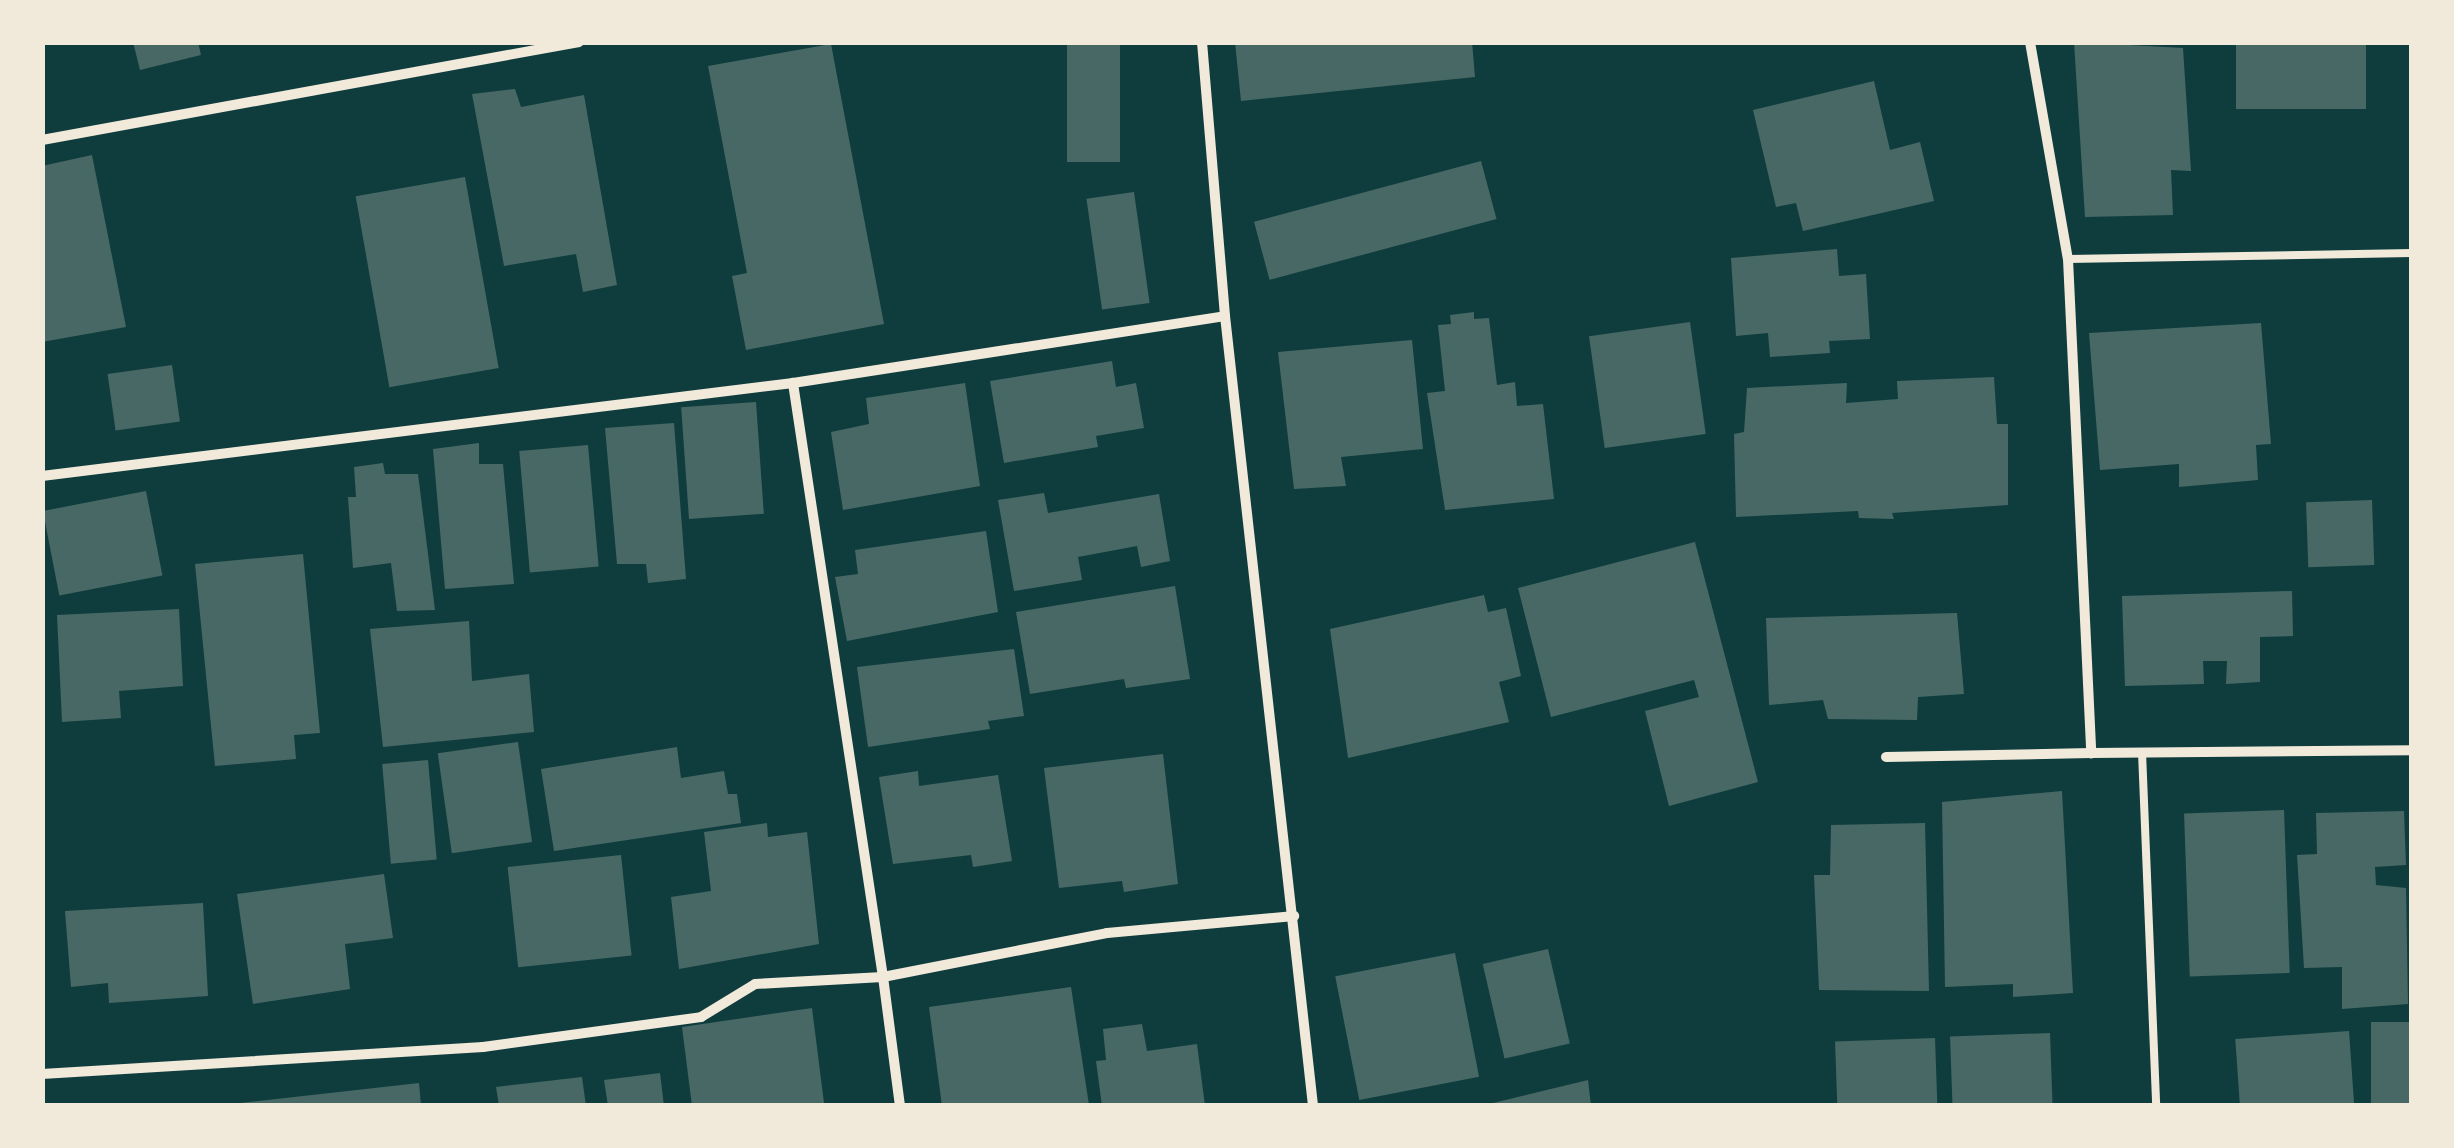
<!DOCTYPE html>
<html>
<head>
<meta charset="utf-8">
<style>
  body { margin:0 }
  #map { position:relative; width:2454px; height:1148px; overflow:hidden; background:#0f3d3e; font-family:"IBM Plex Sans",sans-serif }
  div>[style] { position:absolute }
  .building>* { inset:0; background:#486865; transform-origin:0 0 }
  .service>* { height:8px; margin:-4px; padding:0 4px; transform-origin:4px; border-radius:4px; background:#f1e9da }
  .minor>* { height:10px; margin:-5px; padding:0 5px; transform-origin:5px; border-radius:5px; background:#f1e9da }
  span { translate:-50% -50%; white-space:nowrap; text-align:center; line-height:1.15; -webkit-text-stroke:8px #f1e9da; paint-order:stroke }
  .frame { position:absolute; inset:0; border:45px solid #f1e9da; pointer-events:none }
</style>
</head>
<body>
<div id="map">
  <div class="building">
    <div style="clip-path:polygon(133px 42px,198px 42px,201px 55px,140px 70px)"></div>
    <div style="left:1067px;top:42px;width:53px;height:120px"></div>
    <div style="clip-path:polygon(1235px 42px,1472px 42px,1475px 77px,1241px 101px)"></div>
    <div style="clip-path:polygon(2074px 42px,2183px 48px,2191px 171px,2171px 170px,2173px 215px,2085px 217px)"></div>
    <div style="left:2236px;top:42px;width:130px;height:67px"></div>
    <div style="clip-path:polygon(831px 44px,884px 324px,746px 350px,732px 276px,747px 273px,708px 66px)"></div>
    <div style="clip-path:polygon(1874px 81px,1890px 150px,1920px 142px,1934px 201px,1803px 231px,1796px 203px,1776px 207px,1753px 110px)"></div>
    <div style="clip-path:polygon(515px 89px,521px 107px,584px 95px,617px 285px,583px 292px,576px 254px,504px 266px,472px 94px)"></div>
    <div style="clip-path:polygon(92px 155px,126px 327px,42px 342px,42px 166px)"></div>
    <div style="left:1481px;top:161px;width:60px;height:235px;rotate:75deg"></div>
    <div style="left:465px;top:177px;width:194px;height:111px;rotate:80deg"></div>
    <div style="left:1134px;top:192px;width:112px;height:48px;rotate:82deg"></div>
    <div style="clip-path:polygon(1837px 249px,1839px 276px,1866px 274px,1870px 339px,1829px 341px,1830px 353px,1770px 357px,1768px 333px,1736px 336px,1731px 258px)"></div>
    <div style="clip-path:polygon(1474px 312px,1474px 319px,1489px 318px,1497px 385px,1515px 382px,1517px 406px,1543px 404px,1554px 499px,1445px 510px,1427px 393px,1445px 391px,1438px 325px,1451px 324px,1450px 315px)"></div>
    <div style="left:1690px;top:322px;width:113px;height:102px;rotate:82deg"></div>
    <div style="clip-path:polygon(2261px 323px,2271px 444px,2256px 445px,2258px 480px,2179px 487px,2179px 464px,2100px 470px,2089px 333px)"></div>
    <div style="clip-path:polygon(1412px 340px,1423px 449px,1341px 457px,1346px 486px,1294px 489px,1278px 352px)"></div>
    <div style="clip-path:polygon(1112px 361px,1116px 387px,1136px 383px,1144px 428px,1096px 436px,1098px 447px,1004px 463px,990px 381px)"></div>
    <div style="left:172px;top:365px;width:57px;height:65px;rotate:82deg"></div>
    <div style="clip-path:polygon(1994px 377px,1997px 424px,2008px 424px,2008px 505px,1892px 513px,1894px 519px,1859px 518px,1858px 511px,1736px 517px,1734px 434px,1744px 432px,1747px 388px,1847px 383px,1846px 403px,1898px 399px,1897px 381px)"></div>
    <div style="clip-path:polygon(965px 383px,980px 486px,843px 510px,831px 432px,869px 424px,866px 398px)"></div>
    <div style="left:756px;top:402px;width:112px;height:75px;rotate:86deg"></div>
    <div style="clip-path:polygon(674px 423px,686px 579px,648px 583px,646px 564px,617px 564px,605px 428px)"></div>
    <div style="clip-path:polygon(479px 443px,479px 464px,503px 464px,514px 584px,445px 589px,433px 449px)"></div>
    <div style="left:588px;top:445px;width:122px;height:69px;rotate:85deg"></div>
    <div style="clip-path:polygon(383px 463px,385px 474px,418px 474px,435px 610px,397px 611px,391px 563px,353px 568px,348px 497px,356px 497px,354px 467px)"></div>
    <div style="left:146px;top:491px;width:86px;height:105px;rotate:79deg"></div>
    <div style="clip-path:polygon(1044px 493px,1048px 513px,1159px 494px,1170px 561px,1141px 567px,1137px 546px,1078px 557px,1082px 580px,1014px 591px,998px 500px)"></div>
    <div style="left:2372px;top:500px;width:65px;height:66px;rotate:88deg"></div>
    <div style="clip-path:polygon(986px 531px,998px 612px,847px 641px,835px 577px,858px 574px,855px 550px)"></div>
    <div style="clip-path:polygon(1695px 542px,1758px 782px,1669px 806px,1645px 711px,1699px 697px,1694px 680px,1551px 717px,1518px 588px)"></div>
    <div style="clip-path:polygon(303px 554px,320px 733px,294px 735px,296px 759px,215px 766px,195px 564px)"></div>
    <div style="clip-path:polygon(1175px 586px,1190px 679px,1126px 688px,1124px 679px,1030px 694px,1016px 612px)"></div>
    <div style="clip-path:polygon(2292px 591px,2293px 636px,2260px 637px,2260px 682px,2226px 684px,2227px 661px,2203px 661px,2204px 684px,2125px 686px,2122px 596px)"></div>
    <div style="clip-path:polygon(1484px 595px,1488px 612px,1506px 608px,1521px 676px,1499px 682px,1509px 722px,1348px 758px,1330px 629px)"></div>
    <div style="clip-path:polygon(179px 609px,183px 686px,119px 691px,121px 718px,62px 722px,57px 615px)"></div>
    <div style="clip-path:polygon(1957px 613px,1964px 694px,1918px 697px,1917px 720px,1828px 719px,1823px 700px,1769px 705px,1766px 618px)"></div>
    <div style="clip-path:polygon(469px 621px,472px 681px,529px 674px,534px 732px,383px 747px,370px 629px)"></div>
    <div style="clip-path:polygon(1014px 649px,1024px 716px,988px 721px,990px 729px,868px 747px,857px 667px)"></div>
    <div style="left:518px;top:742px;width:101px;height:81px;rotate:82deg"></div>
    <div style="clip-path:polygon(677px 747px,681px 778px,724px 771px,728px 794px,737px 794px,741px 823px,554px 851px,541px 769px)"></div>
    <div style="clip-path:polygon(1163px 754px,1178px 884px,1124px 892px,1122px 881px,1059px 888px,1044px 768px)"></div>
    <div style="left:428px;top:760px;width:100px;height:46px;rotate:85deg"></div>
    <div style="clip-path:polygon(918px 771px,919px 786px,998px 775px,1012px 861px,973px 867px,971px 855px,893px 864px,879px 777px)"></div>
    <div style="clip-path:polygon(2062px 791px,2073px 993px,2013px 997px,2013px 984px,1945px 987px,1942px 802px)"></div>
    <div style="left:2284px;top:810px;width:163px;height:100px;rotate:88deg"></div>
    <div style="clip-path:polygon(2404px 811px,2406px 865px,2375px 867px,2376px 885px,2406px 888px,2408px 1004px,2342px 1009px,2342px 967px,2304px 968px,2297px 855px,2317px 854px,2316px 813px)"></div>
    <div style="clip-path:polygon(767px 823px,768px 837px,807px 832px,819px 944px,679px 969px,671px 897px,711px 891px,704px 832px)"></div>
    <div style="clip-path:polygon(1925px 823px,1929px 991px,1819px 990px,1814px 875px,1830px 875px,1831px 825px)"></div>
    <div style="left:621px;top:855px;width:101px;height:114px;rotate:84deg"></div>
    <div style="clip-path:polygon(384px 874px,393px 938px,345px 944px,350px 989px,253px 1004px,237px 894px)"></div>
    <div style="clip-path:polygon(203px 903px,208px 996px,109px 1003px,108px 983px,71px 987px,65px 911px)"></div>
    <div style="left:1548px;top:949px;width:97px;height:67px;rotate:77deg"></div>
    <div style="left:1455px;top:953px;width:126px;height:122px;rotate:79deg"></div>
    <div style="clip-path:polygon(1071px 987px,1089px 1105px,942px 1106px,929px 1007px)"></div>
    <div style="clip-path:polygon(812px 1008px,824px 1103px,692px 1106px,682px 1027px)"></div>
    <div style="left:2412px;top:1022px;width:84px;height:41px;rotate:90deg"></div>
    <div style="clip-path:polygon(1142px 1024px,1147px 1051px,1197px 1044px,1205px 1106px,1102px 1106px,1096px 1061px,1106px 1060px,1103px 1029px)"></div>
    <div style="left:2349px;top:1031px;width:75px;height:114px;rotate:86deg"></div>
    <div style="left:2050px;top:1033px;width:73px;height:100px;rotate:88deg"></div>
    <div style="left:1935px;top:1038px;width:68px;height:100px;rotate:88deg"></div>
    <div style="clip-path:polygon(660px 1073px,664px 1106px,608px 1106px,604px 1080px)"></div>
    <div style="clip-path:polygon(582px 1077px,586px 1106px,499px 1106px,496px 1087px)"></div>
    <div style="clip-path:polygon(1588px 1080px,1591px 1106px,1489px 1106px,1489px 1104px)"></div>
    <div style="clip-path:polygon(419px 1083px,421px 1106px,240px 1106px,240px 1103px)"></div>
  </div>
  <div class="service">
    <div style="left:2068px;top:259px;width:344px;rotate:-1deg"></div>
    <div style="left:2142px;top:752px;width:354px;rotate:87.7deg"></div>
  </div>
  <div class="minor">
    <div style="left:1202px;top:42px;width:275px;rotate:85.2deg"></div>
    <div style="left:1225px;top:316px;width:795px;rotate:83.64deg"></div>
    <div style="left:2030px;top:42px;width:220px;rotate:80.1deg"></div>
    <div style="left:2068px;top:259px;width:495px;rotate:87.3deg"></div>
    <div style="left:2091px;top:753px;width:321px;rotate:-0.5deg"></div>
    <div style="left:42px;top:140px;width:546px;rotate:-10.34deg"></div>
    <div style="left:42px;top:476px;width:757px;rotate:-7.06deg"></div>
    <div style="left:1886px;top:757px;width:205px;rotate:-1.1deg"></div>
    <div style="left:42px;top:1074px;width:442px;rotate:-3.5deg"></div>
    <div style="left:483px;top:1047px;width:220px;rotate:-7.8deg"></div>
    <div style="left:701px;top:1017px;width:63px;rotate:-31.4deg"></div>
    <div style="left:755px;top:984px;width:128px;rotate:-3.1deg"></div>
    <div style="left:883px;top:977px;width:601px;rotate:-98.62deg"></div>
    <div style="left:793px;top:383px;width:437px;rotate:-8.8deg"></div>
    <div style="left:900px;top:1106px;width:130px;rotate:-97.5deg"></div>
    <div style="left:883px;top:977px;width:228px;rotate:-11.1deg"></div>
    <div style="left:1107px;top:933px;width:188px;rotate:-5.2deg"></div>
  </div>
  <div class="frame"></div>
</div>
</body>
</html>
